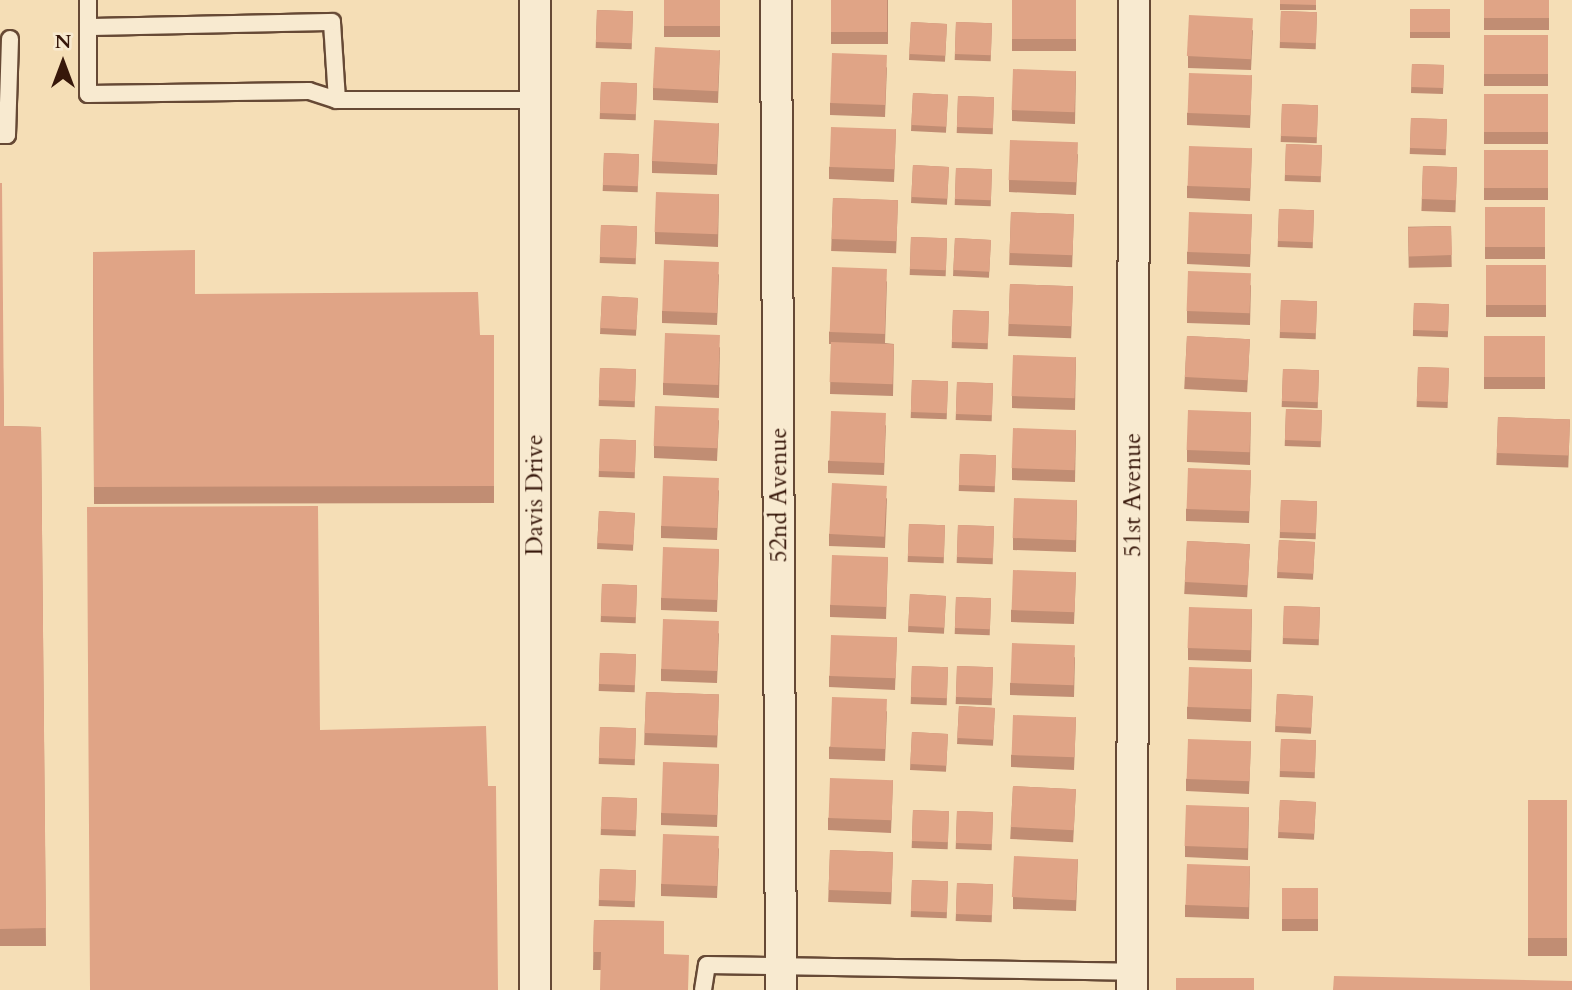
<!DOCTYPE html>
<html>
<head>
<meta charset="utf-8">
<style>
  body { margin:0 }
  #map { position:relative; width:1572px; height:990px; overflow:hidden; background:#f5deb6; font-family:Cardo,serif }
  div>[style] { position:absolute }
  .roads { filter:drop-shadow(2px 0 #664935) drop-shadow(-2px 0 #664935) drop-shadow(0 2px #664935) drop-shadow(0 -2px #664935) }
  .lane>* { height:16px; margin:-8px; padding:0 8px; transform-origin:8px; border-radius:8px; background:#f8ead0 }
  .street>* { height:30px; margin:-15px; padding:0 15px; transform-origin:15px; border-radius:15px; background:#f8ead0 }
  .wall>* { inset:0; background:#c18d73; transform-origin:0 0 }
  .building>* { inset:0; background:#e0a486; transform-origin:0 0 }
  span { translate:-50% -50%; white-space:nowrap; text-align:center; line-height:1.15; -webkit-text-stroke:6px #f8ead0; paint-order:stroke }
  .street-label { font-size:24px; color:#37170a }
  .north { position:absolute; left:28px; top:28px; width:70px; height:70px; -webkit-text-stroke:5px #f8ead0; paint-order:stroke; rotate:0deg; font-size:19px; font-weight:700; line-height:28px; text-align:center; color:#37170a }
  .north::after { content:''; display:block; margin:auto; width:24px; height:32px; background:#37170a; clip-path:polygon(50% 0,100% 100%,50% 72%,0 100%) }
</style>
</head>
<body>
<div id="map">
  <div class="roads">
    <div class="lane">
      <div style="left:88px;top:27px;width:27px;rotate:-90deg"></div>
      <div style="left:337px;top:100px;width:78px;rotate:-93.7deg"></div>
      <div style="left:332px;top:22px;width:244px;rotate:178.8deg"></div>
      <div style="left:88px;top:27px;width:67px;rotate:90deg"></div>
      <div style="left:88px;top:94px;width:221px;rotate:-0.8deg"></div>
      <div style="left:309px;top:91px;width:29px;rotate:18deg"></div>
      <div style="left:337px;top:100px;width:198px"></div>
      <div style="left:0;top:135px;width:7px"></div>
      <div style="left:7px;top:135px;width:96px;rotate:-88.2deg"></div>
      <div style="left:703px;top:990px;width:25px;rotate:-81deg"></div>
      <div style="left:707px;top:965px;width:425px;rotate:0.9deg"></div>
    </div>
    <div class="street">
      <div style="left:535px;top:0;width:990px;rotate:90deg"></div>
      <div style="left:776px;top:0;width:990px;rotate:89.71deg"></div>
      <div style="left:1132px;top:990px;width:990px;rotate:-89.88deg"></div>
    </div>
  </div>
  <div class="wall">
    <div style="left:664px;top:0;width:56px;height:37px"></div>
    <div style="left:831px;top:0;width:57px;height:44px"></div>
    <div style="left:1012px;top:0;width:64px;height:51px"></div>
    <div style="left:1280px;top:0;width:36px;height:10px"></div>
    <div style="left:1484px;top:0;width:65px;height:30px"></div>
    <div style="left:1410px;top:9px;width:40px;height:29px"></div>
    <div style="left:597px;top:10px;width:36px;height:38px;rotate:2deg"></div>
    <div style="left:1281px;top:11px;width:36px;height:37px;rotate:2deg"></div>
    <div style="left:911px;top:22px;width:36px;height:38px;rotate:3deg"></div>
    <div style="left:956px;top:22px;width:36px;height:38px;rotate:2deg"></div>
    <div style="clip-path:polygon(1253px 30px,1251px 70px,1188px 68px,1188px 56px)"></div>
    <div style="left:1484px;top:35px;width:64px;height:51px"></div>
    <div style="clip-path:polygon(720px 50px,718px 103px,653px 100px,653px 88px)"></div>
    <div style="left:1412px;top:64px;width:32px;height:29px;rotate:2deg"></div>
    <div style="clip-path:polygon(887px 67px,885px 117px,830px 115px,830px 103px)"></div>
    <div style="clip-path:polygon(1076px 71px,1075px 124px,1012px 121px,1012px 110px)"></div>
    <div style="clip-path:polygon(1252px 75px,1250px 128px,1187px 125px,1187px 113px)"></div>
    <div style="left:601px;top:82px;width:36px;height:37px;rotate:2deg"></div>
    <div style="left:913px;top:93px;width:35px;height:38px;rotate:3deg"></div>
    <div style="left:1484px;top:94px;width:64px;height:50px"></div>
    <div style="left:958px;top:96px;width:36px;height:37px;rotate:2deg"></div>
    <div style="left:1282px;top:104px;width:36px;height:38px;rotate:2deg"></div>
    <div style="left:1411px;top:118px;width:36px;height:36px;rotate:2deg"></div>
    <div style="clip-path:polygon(719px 123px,717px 175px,652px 173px,652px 161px)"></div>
    <div style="clip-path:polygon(896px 129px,894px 182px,829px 179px,829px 167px)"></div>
    <div style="left:1286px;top:144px;width:36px;height:37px;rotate:2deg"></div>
    <div style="clip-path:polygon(1252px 148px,1250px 201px,1187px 198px,1187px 186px)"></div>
    <div style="left:1484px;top:150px;width:64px;height:50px"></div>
    <div style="left:604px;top:153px;width:35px;height:38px;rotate:2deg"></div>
    <div style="clip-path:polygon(1078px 154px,1076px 195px,1009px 192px,1009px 180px)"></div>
    <div style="left:913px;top:165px;width:36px;height:38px;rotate:3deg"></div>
    <div style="left:1423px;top:166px;width:34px;height:45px;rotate:2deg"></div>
    <div style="left:956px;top:168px;width:36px;height:37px;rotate:2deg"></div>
    <div style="clip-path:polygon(0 183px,4px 426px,41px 427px,46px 946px,0 946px)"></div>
    <div style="clip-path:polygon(719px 194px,718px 247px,655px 244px,655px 232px)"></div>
    <div style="left:833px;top:198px;width:65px;height:53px;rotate:2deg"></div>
    <div style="left:1485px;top:207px;width:60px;height:52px"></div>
    <div style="left:1279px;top:209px;width:35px;height:38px;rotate:2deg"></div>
    <div style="left:1011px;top:212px;width:63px;height:53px;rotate:2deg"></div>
    <div style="clip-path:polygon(1252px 214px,1250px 267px,1187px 264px,1187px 252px)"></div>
    <div style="left:601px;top:225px;width:36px;height:38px;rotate:2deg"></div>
    <div style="left:1451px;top:226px;width:41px;height:43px;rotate:89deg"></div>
    <div style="left:911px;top:237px;width:36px;height:38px;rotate:2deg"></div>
    <div style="left:955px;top:238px;width:36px;height:38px;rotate:3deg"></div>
    <div style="clip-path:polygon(93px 252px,195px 294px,480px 335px,494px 335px,494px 503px,94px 504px)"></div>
    <div style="left:1486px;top:265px;width:60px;height:52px"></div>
    <div style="clip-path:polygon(719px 274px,717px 325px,662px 323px,662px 311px)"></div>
    <div style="clip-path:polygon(887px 281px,885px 343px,894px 344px,893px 396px,830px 394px,831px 344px,829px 344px,829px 332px)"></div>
    <div style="left:1010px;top:284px;width:63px;height:52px;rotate:2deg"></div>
    <div style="clip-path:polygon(1251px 285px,1250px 325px,1187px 323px,1187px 311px)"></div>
    <div style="left:602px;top:296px;width:36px;height:38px;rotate:3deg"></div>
    <div style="left:1281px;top:300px;width:36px;height:38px;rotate:2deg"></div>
    <div style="left:1414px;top:303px;width:35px;height:33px;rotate:2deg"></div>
    <div style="left:953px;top:310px;width:36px;height:38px;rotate:2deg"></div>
    <div style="left:1187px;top:336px;width:63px;height:53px;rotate:3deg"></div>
    <div style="left:1484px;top:336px;width:61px;height:53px"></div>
    <div style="clip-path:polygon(720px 347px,719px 398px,663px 395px,663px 383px)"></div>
    <div style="clip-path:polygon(1076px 357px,1075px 410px,1012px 408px,1012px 396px)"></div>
    <div style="left:1418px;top:367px;width:31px;height:40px;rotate:2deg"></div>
    <div style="left:600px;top:368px;width:36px;height:38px;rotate:2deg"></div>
    <div style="left:1283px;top:369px;width:36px;height:38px;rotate:2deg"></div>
    <div style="left:912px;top:380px;width:36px;height:38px;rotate:2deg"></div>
    <div style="left:957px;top:382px;width:36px;height:38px;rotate:2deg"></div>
    <div style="left:1286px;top:409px;width:36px;height:37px;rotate:2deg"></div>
    <div style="clip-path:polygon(1251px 412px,1250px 465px,1187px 462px,1187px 450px)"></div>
    <div style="left:1498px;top:417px;width:72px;height:48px;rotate:2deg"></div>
    <div style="clip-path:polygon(719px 420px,717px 461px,654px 458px,654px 446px)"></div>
    <div style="clip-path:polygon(886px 425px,884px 475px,828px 473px,828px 461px)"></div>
    <div style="clip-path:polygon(1076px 430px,1075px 482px,1012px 480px,1012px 468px)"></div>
    <div style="left:600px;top:439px;width:36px;height:38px;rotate:2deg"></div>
    <div style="left:960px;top:454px;width:36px;height:37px;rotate:2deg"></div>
    <div style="clip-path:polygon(1251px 470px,1249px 523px,1186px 521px,1186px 509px)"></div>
    <div style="clip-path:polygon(719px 490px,717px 540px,661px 538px,661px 526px)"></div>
    <div style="clip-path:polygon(887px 498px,885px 548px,829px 546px,829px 534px)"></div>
    <div style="clip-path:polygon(1077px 500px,1076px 552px,1013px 550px,1013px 538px)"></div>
    <div style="left:1281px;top:500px;width:36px;height:38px;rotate:2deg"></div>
    <div style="left:599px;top:511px;width:36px;height:38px;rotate:3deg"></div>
    <div style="left:909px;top:524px;width:36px;height:38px;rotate:2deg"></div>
    <div style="left:958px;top:525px;width:36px;height:38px;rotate:2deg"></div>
    <div style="left:1279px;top:540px;width:36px;height:38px;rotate:3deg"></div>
    <div style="left:1187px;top:541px;width:63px;height:53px;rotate:3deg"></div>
    <div style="clip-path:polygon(719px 549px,717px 612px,661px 610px,661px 598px)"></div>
    <div style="clip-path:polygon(888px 557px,886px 619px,830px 617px,830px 605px)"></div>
    <div style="clip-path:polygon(1076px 572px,1074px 624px,1011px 622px,1011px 610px)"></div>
    <div style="left:602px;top:584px;width:35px;height:38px;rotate:2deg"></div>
    <div style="left:910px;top:594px;width:36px;height:38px;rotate:3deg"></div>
    <div style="left:956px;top:597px;width:35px;height:37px;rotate:2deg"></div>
    <div style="left:1284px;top:606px;width:36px;height:38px;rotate:2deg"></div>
    <div style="clip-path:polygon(1252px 609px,1251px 662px,1188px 660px,1188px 648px)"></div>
    <div style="clip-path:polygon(719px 633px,717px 683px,661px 681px,661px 669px)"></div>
    <div style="clip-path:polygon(897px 637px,895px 690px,829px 687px,829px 676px)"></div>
    <div style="left:600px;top:653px;width:36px;height:38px;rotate:2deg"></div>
    <div style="clip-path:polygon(1075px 657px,1074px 697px,1010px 695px,1010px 683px)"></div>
    <div style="left:912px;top:666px;width:36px;height:38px;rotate:2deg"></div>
    <div style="left:957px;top:666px;width:36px;height:38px;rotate:2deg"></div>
    <div style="clip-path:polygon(1252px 669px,1251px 722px,1187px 719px,1187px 707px)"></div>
    <div style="left:646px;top:692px;width:73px;height:53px;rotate:2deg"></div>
    <div style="left:1277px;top:694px;width:36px;height:38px;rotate:3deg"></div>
    <div style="left:959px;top:706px;width:36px;height:38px;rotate:3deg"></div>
    <div style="clip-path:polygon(887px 711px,885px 761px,829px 759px,829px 747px)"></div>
    <div style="clip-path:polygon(1076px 717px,1074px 770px,1011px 767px,1011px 755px)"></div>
    <div style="left:600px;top:727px;width:36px;height:37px;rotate:2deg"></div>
    <div style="left:912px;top:732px;width:36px;height:38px;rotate:3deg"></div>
    <div style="left:1281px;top:739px;width:35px;height:38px;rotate:2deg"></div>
    <div style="clip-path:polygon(1251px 741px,1249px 794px,1186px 791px,1186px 779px)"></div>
    <div style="clip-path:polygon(719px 764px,717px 827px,661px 825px,661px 813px)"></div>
    <div style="clip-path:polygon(893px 780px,891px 833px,828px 830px,828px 818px)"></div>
    <div style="left:1013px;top:786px;width:63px;height:53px;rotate:3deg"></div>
    <div style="left:602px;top:797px;width:35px;height:38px;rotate:2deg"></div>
    <div style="left:1280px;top:800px;width:36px;height:38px;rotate:3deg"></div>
    <div style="left:1528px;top:800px;width:39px;height:156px"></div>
    <div style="clip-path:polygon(1249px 807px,1248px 860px,1185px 857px,1185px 846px)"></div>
    <div style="left:913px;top:810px;width:36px;height:38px;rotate:2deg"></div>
    <div style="left:957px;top:811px;width:36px;height:38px;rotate:2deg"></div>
    <div style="clip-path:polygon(719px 848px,717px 898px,661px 896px,661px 884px)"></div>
    <div style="left:830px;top:850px;width:63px;height:52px;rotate:2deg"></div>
    <div style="clip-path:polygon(1078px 859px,1076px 911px,1013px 909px,1013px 897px)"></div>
    <div style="clip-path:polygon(1250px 866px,1249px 919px,1185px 917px,1185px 905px)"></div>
    <div style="left:600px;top:869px;width:36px;height:37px;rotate:2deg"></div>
    <div style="left:912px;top:880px;width:36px;height:37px;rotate:2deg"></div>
    <div style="left:957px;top:883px;width:36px;height:38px;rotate:2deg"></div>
    <div style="left:1318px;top:888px;width:43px;height:36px;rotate:90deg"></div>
    <div style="clip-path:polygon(594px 920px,664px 921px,601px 970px,593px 970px)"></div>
  </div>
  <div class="building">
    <div style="left:664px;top:0;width:56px;height:26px"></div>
    <div style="left:831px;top:0;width:56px;height:32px"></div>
    <div style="left:1012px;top:0;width:64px;height:39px"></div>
    <div style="clip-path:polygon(1280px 0,1316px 0,1316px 5px,1280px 4px)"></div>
    <div style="left:1484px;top:0;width:65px;height:18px"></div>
    <div style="left:1410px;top:9px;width:40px;height:23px"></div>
    <div style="left:597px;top:10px;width:36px;height:32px;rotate:2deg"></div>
    <div style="left:1281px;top:11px;width:36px;height:31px;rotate:2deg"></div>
    <div style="left:1189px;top:15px;width:64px;height:41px;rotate:3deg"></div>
    <div style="left:911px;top:22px;width:36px;height:32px;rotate:3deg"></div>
    <div style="left:956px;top:22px;width:36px;height:32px;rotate:2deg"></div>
    <div style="left:1484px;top:35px;width:64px;height:39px"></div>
    <div style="left:655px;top:47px;width:65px;height:41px;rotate:3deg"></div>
    <div style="left:832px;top:53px;width:55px;height:50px;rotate:2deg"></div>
    <div style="left:1412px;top:64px;width:32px;height:23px;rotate:2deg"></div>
    <div style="left:1013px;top:69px;width:63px;height:41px;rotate:2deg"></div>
    <div style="left:1189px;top:73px;width:63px;height:40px;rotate:2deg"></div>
    <div style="left:601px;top:82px;width:36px;height:31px;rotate:2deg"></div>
    <div style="left:913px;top:93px;width:35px;height:32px;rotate:3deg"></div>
    <div style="left:1484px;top:94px;width:64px;height:38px"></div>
    <div style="left:958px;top:96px;width:36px;height:31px;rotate:2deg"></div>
    <div style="left:1282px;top:104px;width:36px;height:32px;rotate:2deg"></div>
    <div style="left:1411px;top:118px;width:36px;height:30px;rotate:2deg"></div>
    <div style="left:654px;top:120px;width:65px;height:41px;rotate:3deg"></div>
    <div style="left:831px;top:127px;width:65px;height:40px;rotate:2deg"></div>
    <div style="left:1010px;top:140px;width:68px;height:40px;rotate:2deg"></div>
    <div style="left:1286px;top:144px;width:36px;height:31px;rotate:2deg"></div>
    <div style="left:1189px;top:146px;width:63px;height:40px;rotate:2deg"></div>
    <div style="left:1484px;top:150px;width:64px;height:38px"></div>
    <div style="left:604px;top:153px;width:35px;height:32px;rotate:2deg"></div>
    <div style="left:913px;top:165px;width:36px;height:32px;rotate:3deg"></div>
    <div style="left:1423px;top:166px;width:34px;height:33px;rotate:2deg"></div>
    <div style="left:956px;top:168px;width:36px;height:31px;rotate:2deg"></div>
    <div style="clip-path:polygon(0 183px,2px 183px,4px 426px,41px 427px,46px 928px,0 929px)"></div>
    <div style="left:656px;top:192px;width:63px;height:40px;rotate:2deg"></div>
    <div style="left:833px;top:198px;width:65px;height:41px;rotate:2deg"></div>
    <div style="left:1485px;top:207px;width:60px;height:40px"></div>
    <div style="left:1279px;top:209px;width:35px;height:32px;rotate:2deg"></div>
    <div style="left:1011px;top:212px;width:63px;height:41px;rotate:2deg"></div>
    <div style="left:1189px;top:212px;width:63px;height:40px;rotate:2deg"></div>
    <div style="left:601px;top:225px;width:36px;height:32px;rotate:2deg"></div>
    <div style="left:1451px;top:226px;width:29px;height:43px;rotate:88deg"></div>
    <div style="left:911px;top:237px;width:36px;height:32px;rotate:2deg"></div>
    <div style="left:955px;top:238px;width:36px;height:32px;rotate:3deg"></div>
    <div style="clip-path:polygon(195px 250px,195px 294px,478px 292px,480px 335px,494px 335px,494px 486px,94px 487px,93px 252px)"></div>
    <div style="left:664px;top:260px;width:55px;height:51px;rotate:2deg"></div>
    <div style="left:1486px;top:265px;width:60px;height:40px"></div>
    <div style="left:832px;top:267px;width:55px;height:65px;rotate:2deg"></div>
    <div style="left:1188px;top:271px;width:63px;height:40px;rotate:2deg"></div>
    <div style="left:1010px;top:284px;width:63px;height:40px;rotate:2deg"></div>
    <div style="left:602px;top:296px;width:36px;height:32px;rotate:3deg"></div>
    <div style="left:1281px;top:300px;width:36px;height:32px;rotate:2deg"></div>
    <div style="left:1414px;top:303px;width:35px;height:27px;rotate:2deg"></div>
    <div style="left:953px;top:310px;width:36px;height:32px;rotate:2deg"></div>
    <div style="left:665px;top:333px;width:55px;height:50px;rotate:2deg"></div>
    <div style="left:1187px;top:336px;width:63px;height:41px;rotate:3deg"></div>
    <div style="left:1484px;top:336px;width:61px;height:41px"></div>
    <div style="left:831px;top:342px;width:63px;height:40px;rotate:2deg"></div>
    <div style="left:1013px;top:355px;width:63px;height:41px;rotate:2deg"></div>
    <div style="left:1418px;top:367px;width:31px;height:34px;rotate:2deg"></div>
    <div style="left:600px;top:368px;width:36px;height:32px;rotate:2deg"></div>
    <div style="left:1283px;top:369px;width:36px;height:32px;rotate:2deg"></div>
    <div style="left:912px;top:380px;width:36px;height:32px;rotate:2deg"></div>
    <div style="left:957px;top:382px;width:36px;height:32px;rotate:2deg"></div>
    <div style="left:655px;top:406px;width:64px;height:40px;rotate:2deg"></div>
    <div style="left:1286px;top:409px;width:36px;height:31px;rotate:2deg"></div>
    <div style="left:1188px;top:410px;width:63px;height:40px;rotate:2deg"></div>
    <div style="left:831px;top:411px;width:55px;height:50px;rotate:2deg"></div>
    <div style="left:1498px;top:417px;width:72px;height:36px;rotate:2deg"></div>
    <div style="left:1013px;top:428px;width:63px;height:40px;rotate:2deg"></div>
    <div style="left:600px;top:439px;width:36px;height:32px;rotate:2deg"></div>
    <div style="left:960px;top:454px;width:36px;height:31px;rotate:2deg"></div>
    <div style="left:1188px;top:468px;width:63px;height:41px;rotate:2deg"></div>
    <div style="left:663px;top:476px;width:56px;height:50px;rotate:2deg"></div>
    <div style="left:832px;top:483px;width:55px;height:51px;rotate:3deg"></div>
    <div style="left:1014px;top:498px;width:63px;height:40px;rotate:2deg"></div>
    <div style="left:1281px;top:500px;width:36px;height:32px;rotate:2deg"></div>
    <div style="clip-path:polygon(318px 506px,320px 730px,486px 726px,488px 786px,496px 786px,498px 990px,90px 990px,87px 507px)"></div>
    <div style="left:599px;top:511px;width:36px;height:32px;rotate:3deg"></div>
    <div style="left:909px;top:524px;width:36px;height:32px;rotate:2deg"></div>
    <div style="left:958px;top:525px;width:36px;height:32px;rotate:2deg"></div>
    <div style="left:1279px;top:540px;width:36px;height:32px;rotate:3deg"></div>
    <div style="left:1187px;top:541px;width:63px;height:41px;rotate:3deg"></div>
    <div style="left:663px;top:547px;width:56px;height:51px;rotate:2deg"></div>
    <div style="left:832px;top:555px;width:56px;height:50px;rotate:2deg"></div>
    <div style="left:1013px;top:570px;width:63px;height:40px;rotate:2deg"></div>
    <div style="left:602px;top:584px;width:35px;height:32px;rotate:2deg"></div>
    <div style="left:910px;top:594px;width:36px;height:32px;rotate:3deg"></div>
    <div style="left:956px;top:597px;width:35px;height:31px;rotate:2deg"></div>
    <div style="left:1284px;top:606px;width:36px;height:32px;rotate:2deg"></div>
    <div style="left:1189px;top:607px;width:63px;height:41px;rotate:2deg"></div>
    <div style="left:663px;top:619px;width:56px;height:50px;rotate:2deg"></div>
    <div style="left:831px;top:635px;width:66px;height:41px;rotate:2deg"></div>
    <div style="left:1012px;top:643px;width:63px;height:40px;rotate:2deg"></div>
    <div style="left:600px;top:653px;width:36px;height:31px;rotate:2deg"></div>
    <div style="left:912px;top:666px;width:36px;height:31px;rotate:2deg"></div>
    <div style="left:957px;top:666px;width:36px;height:31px;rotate:2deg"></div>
    <div style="left:1189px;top:667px;width:63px;height:40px;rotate:2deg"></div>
    <div style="left:646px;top:692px;width:73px;height:41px;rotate:2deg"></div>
    <div style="left:1277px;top:694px;width:36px;height:32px;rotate:3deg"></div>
    <div style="left:832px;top:697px;width:55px;height:50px;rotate:2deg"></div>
    <div style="left:959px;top:706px;width:36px;height:32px;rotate:3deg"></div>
    <div style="left:1013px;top:715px;width:63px;height:40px;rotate:2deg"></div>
    <div style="left:600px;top:727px;width:36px;height:31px;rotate:2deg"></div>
    <div style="left:912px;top:732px;width:36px;height:32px;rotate:3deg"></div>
    <div style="left:1188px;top:739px;width:63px;height:40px;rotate:2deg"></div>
    <div style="left:1281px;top:739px;width:35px;height:32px;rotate:2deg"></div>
    <div style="left:663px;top:762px;width:56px;height:51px;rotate:2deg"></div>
    <div style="left:830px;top:778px;width:63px;height:40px;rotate:2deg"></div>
    <div style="left:1013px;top:786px;width:63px;height:41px;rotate:3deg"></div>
    <div style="left:602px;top:797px;width:35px;height:32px;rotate:2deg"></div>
    <div style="left:1280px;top:800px;width:36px;height:32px;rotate:3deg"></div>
    <div style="left:1528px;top:800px;width:39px;height:138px"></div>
    <div style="left:1186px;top:805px;width:63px;height:41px;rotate:2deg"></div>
    <div style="left:913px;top:810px;width:36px;height:31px;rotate:2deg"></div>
    <div style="left:957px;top:811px;width:36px;height:32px;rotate:2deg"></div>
    <div style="left:663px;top:834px;width:56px;height:50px;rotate:2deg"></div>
    <div style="left:830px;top:850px;width:63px;height:40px;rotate:2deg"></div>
    <div style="left:1014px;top:856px;width:64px;height:41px;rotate:3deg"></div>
    <div style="left:1187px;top:864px;width:63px;height:41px;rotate:2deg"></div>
    <div style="left:600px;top:869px;width:36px;height:31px;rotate:2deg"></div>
    <div style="left:912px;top:880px;width:36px;height:31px;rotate:2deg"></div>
    <div style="left:957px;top:883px;width:36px;height:31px;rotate:2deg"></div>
    <div style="left:1318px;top:888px;width:31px;height:36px;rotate:90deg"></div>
    <div style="clip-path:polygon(594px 920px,664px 921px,664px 954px,689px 955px,688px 990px,600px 990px,601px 952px,593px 952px)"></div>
    <div style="clip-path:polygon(1334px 976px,1572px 981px,1572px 990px,1333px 990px)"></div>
    <div style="left:1176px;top:978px;width:78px;height:12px"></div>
  </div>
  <div class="street-label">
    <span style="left:535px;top:495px;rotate:-90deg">Davis Drive</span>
    <span style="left:779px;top:495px;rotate:-90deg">52nd Avenue</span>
    <span style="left:1133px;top:495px;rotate:-90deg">51st Avenue</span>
  </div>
  <div class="north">N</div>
</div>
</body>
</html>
